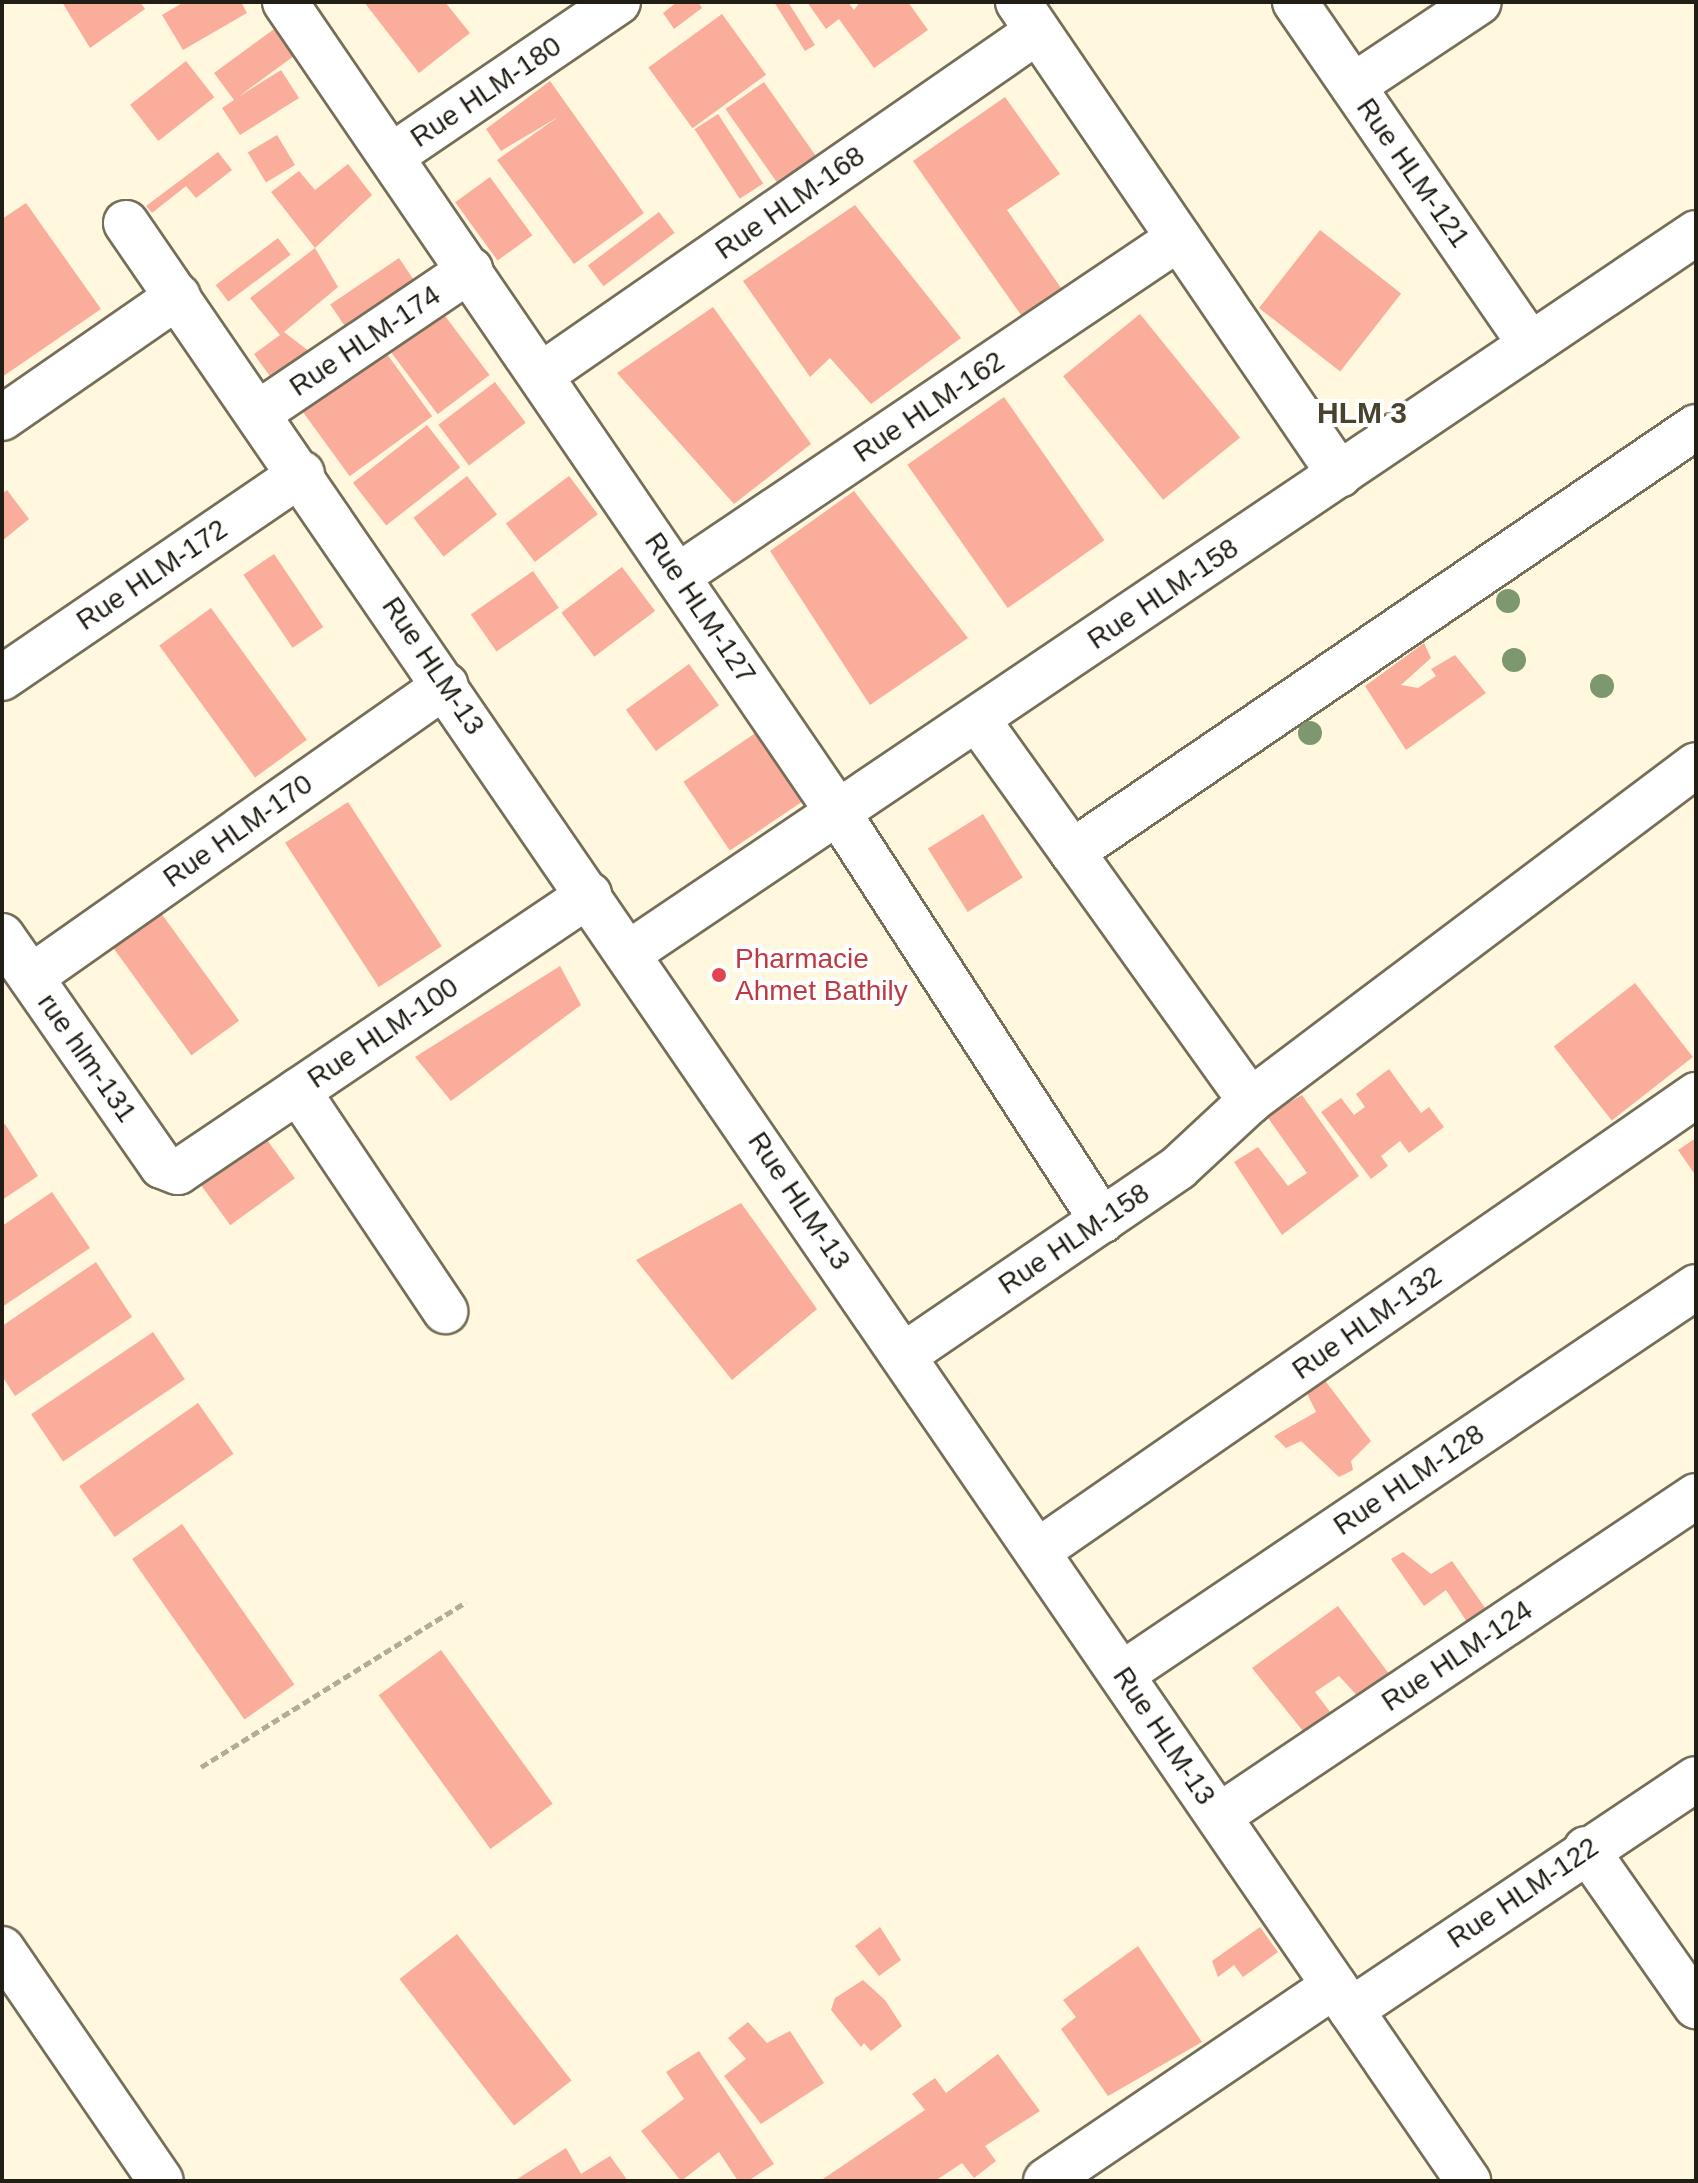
<!DOCTYPE html>
<html>
<head>
<meta charset="utf-8">
<style>
  body { margin:0 }
  #map { position:relative; width:1698px; height:2183px; overflow:hidden; background:#fff8de; font-family:Helvetica,sans-serif }
  div>[style] { position:absolute }
  .building>* { inset:0; background:#faad9a; transform-origin:0 0 }
  .path>* { height:5px; margin-top:-2.5px; transform-origin:0; background:repeating-linear-gradient(90deg,#b2ac98 0 8px,transparent 0 12px) }
  .roads { filter:drop-shadow(2px 0 #756e58) drop-shadow(-2px 0 #756e58) drop-shadow(0 2px #756e58) drop-shadow(0 -2px #756e58) }
  .minor>* { height:44px; margin:-22px; padding:0 22px; transform-origin:22px; border-radius:22px; background:#fff }
  .trees>* { width:24px; height:24px; margin:-12px; border-radius:50%; background:#7d976e }
  .dots>* { width:22px; height:22px; translate:-50% -50%; box-sizing:border-box; border:4px solid #fff; border-radius:50% }
  span { translate:-50% -50%; white-space:nowrap; text-align:center; line-height:1.15; -webkit-text-stroke:8px #fff; paint-order:stroke }
  .street-label { font-size:28px; color:#211e15 }
  .health-label { font-size:28px; color:#be3a42 }
  .left { translate:0 -50%; text-align:left }
  .neighbourhood-label { font-size:30px; color:#49432e; font-weight:700 }
  .frame { position:absolute; inset:0; border:4px solid #211e15; pointer-events:none }
</style>
</head>
<body>
<div id="map">
  <div class="building">
    <div style="clip-path:polygon(62px 2px,140px 2px,145px 9px,90px 48px)"></div>
    <div style="clip-path:polygon(184px 2px,241px 2px,247px 13px,183px 50px,162px 15px)"></div>
    <div style="clip-path:polygon(364px 2px,445px 2px,470px 33px,419px 73px)"></div>
    <div style="clip-path:polygon(677px 2px,698px 2px,702px 8px,674px 29px,663px 13px)"></div>
    <div style="clip-path:polygon(774px 2px,788px 2px,815px 45px,805px 51px)"></div>
    <div style="clip-path:polygon(807px 2px,848px 2px,854px 10px,860px 2px,908px 2px,928px 30px,874px 68px,839px 19px,826px 29px)"></div>
    <div style="left:722px;top:14px;width:75px;height:91px;rotate:54deg"></div>
    <div style="clip-path:polygon(289px 18px,309px 45px,238px 97px,281px 70px,299px 98px,240px 135px,222px 108px,234px 100px,214px 73px)"></div>
    <div style="left:186px;top:61px;width:46px;height:71px;rotate:52deg"></div>
    <div style="clip-path:polygon(550px 81px,644px 213px,574px 264px,497px 160px,558px 117px,501px 151px,486px 129px)"></div>
    <div style="left:764px;top:82px;width:95px;height:47px;rotate:55deg"></div>
    <div style="clip-path:polygon(1005px 97px,1060px 174px,1007px 210px,1061px 288px,1021px 315px,913px 161px)"></div>
    <div style="left:718px;top:114px;width:83px;height:28px;rotate:57deg"></div>
    <div style="left:277px;top:135px;width:35px;height:34px;rotate:59deg"></div>
    <div style="clip-path:polygon(218px 152px,232px 170px,196px 198px,186px 186px,152px 213px,146px 206px)"></div>
    <div style="clip-path:polygon(348px 164px,372px 195px,315px 248px,271px 192px,299px 171px,315px 190px)"></div>
    <div style="left:490px;top:177px;width:72px;height:43px;rotate:54deg"></div>
    <div style="clip-path:polygon(26px 203px,101px 309px,2px 377px,2px 219px)"></div>
    <div style="clip-path:polygon(855px 205px,961px 338px,871px 404px,830px 358px,810px 377px,743px 281px)"></div>
    <div style="left:659px;top:212px;width:26px;height:89px;rotate:53deg"></div>
    <div style="left:1320px;top:230px;width:103px;height:99px;rotate:38deg"></div>
    <div style="left:278px;top:238px;width:21px;height:78px;rotate:53deg"></div>
    <div style="clip-path:polygon(315px 248px,338px 287px,284px 332px,314px 355px,277px 386px,254px 354px,280px 335px,250px 298px)"></div>
    <div style="left:399px;top:258px;width:34px;height:83px;rotate:56deg"></div>
    <div style="clip-path:polygon(713px 307px,811px 444px,734px 504px,617px 373px)"></div>
    <div style="left:439px;top:308px;width:84px;height:65px;rotate:53deg"></div>
    <div style="left:1140px;top:314px;width:159px;height:99px;rotate:51deg"></div>
    <div style="left:384px;top:350px;width:82px;height:102px;rotate:54deg"></div>
    <div style="left:495px;top:382px;width:51px;height:71px;rotate:53deg"></div>
    <div style="left:1004px;top:397px;width:175px;height:118px;rotate:55deg"></div>
    <div style="left:427px;top:425px;width:54px;height:94px;rotate:52deg"></div>
    <div style="left:467px;top:476px;width:49px;height:68px;rotate:52deg"></div>
    <div style="left:569px;top:476px;width:48px;height:79px;rotate:53deg"></div>
    <div style="clip-path:polygon(7px 490px,29px 519px,2px 541px,2px 494px)"></div>
    <div style="clip-path:polygon(854px 491px,968px 638px,870px 705px,770px 551px)"></div>
    <div style="left:274px;top:554px;width:88px;height:37px;rotate:56deg"></div>
    <div style="left:622px;top:567px;width:55px;height:76px;rotate:53deg"></div>
    <div style="left:533px;top:571px;width:45px;height:76px;rotate:55deg"></div>
    <div style="left:211px;top:608px;width:163px;height:64px;rotate:54deg"></div>
    <div style="clip-path:polygon(1424px 643px,1431px 658px,1401px 685px,1418px 688px,1436px 676px,1431px 669px,1455px 655px,1486px 693px,1406px 750px,1365px 686px)"></div>
    <div style="left:689px;top:664px;width:51px;height:78px;rotate:54deg"></div>
    <div style="left:763px;top:728px;width:83px;height:96px;rotate:56deg"></div>
    <div style="left:348px;top:802px;width:172px;height:75px;rotate:57deg"></div>
    <div style="left:983px;top:814px;width:75px;height:65px;rotate:58deg"></div>
    <div style="left:158px;top:909px;width:138px;height:59px;rotate:54deg"></div>
    <div style="clip-path:polygon(560px 966px,581px 1005px,451px 1101px,415px 1057px)"></div>
    <div style="left:1635px;top:983px;width:94px;height:103px;rotate:52deg"></div>
    <div style="clip-path:polygon(1389px 1069px,1421px 1113px,1429px 1107px,1444px 1127px,1409px 1153px,1400px 1141px,1381px 1156px,1388px 1166px,1371px 1179px,1321px 1112px,1341px 1098px,1354px 1115px,1365px 1107px,1356px 1094px)"></div>
    <div style="clip-path:polygon(1302px 1095px,1359px 1176px,1282px 1235px,1234px 1162px,1258px 1147px,1288px 1186px,1307px 1173px,1266px 1115px)"></div>
    <div style="clip-path:polygon(5px 1124px,38px 1176px,2px 1200px,2px 1126px)"></div>
    <div style="left:262px;top:1133px;width:56px;height:80px;rotate:54deg"></div>
    <div style="clip-path:polygon(1696px 1138px,1696px 1176px,1678px 1150px)"></div>
    <div style="clip-path:polygon(52px 1192px,90px 1248px,2px 1307px,2px 1226px)"></div>
    <div style="clip-path:polygon(741px 1203px,817px 1309px,732px 1380px,636px 1260px)"></div>
    <div style="clip-path:polygon(96px 1262px,132px 1317px,15px 1396px,2px 1376px,2px 1326px)"></div>
    <div style="left:153px;top:1332px;width:57px;height:147px;rotate:56deg"></div>
    <div style="clip-path:polygon(1320px 1374px,1371px 1441px,1351px 1461px,1353px 1470px,1339px 1477px,1301px 1441px,1286px 1448px,1274px 1436px,1316px 1412px,1302px 1383px)"></div>
    <div style="left:198px;top:1403px;width:62px;height:145px;rotate:55deg"></div>
    <div style="left:182px;top:1524px;width:196px;height:61px;rotate:55deg"></div>
    <div style="clip-path:polygon(1403px 1552px,1431px 1574px,1452px 1561px,1488px 1612px,1469px 1625px,1446px 1590px,1424px 1606px,1391px 1559px)"></div>
    <div style="clip-path:polygon(1338px 1606px,1393px 1679px,1364px 1703px,1339px 1676px,1315px 1692px,1334px 1717px,1307px 1736px,1252px 1668px)"></div>
    <div style="left:441px;top:1650px;width:190px;height:77px;rotate:54deg"></div>
    <div style="clip-path:polygon(880px 1927px,901px 1960px,879px 1976px,855px 1946px)"></div>
    <div style="clip-path:polygon(1260px 1927px,1278px 1952px,1243px 1977px,1234px 1965px,1218px 1977px,1212px 1961px)"></div>
    <div style="left:457px;top:1934px;width:186px;height:73px;rotate:52deg"></div>
    <div style="clip-path:polygon(1138px 1946px,1202px 2042px,1108px 2096px,1061px 2029px,1076px 2017px,1063px 2000px)"></div>
    <div style="clip-path:polygon(863px 1980px,885px 2000px,902px 2026px,871px 2051px,864px 2043px,861px 2047px,831px 2010px,835px 1998px)"></div>
    <div style="clip-path:polygon(748px 2022px,767px 2043px,790px 2031px,824px 2083px,761px 2124px,724px 2076px,746px 2059px,728px 2038px)"></div>
    <div style="clip-path:polygon(699px 2051px,774px 2164px,748px 2181px,738px 2181px,719px 2152px,681px 2181px,641px 2131px,684px 2099px,666px 2072px)"></div>
    <div style="clip-path:polygon(998px 2054px,1040px 2111px,985px 2146px,996px 2161px,974px 2178px,962px 2163px,935px 2181px,820px 2181px,925px 2110px,912px 2094px,935px 2078px,946px 2093px)"></div>
    <div style="clip-path:polygon(566px 2148px,581px 2174px,610px 2156px,628px 2181px,514px 2181px)"></div>
  </div>
  <div class="path">
    <div style="left:201px;top:1767px;width:312px;rotate:-31.9deg"></div>
  </div>
  <div class="roads">
    <div class="minor">
      <div style="left:285px;top:2px;width:979px;rotate:55.69deg"></div>
      <div style="left:837px;top:811px;width:488px;rotate:57.1deg"></div>
      <div style="left:1018px;top:2px;width:572px;rotate:55.75deg"></div>
      <div style="left:1295px;top:2px;width:416px;rotate:55.5deg"></div>
      <div style="left:1353px;top:86px;width:151px;rotate:-33.7deg"></div>
      <div style="left:393px;top:155px;width:272px;rotate:-34.2deg"></div>
      <div style="left:126px;top:223px;width:2374px;rotate:55.57deg"></div>
      <div style="left:541px;top:375px;width:604px;rotate:-34.69deg"></div>
      <div style="left:260px;top:412px;width:254px;rotate:-34.1deg"></div>
      <div style="left:2px;top:418px;width:214px;rotate:-34.7deg"></div>
      <div style="left:678px;top:576px;width:604px;rotate:-34.01deg"></div>
      <div style="left:2px;top:678px;width:363px;rotate:-34.3deg"></div>
      <div style="left:977px;top:719px;width:470px;rotate:54.4deg"></div>
      <div style="left:1072px;top:852px;width:755px;rotate:-34.26deg"></div>
      <div style="left:2px;top:936px;width:280px;rotate:55.2deg"></div>
      <div style="left:162px;top:1166px;width:17px;rotate:21deg"></div>
      <div style="left:178px;top:1172px;width:496px;rotate:-34deg"></div>
      <div style="left:629px;top:953px;width:1287px;rotate:-34.01deg"></div>
      <div style="left:31px;top:977px;width:507px;rotate:-35.13deg"></div>
      <div style="left:298px;top:1091px;width:265px;rotate:56.2deg"></div>
      <div style="left:904px;top:1355px;width:332px;rotate:-34.3deg"></div>
      <div style="left:1178px;top:1168px;width:98px;rotate:-42.9deg"></div>
      <div style="left:1250px;top:1101px;width:558px;rotate:-36.99deg"></div>
      <div style="left:1038px;top:1551px;width:801px;rotate:-34.72deg"></div>
      <div style="left:1122px;top:1674px;width:692px;rotate:-33.99deg"></div>
      <div style="left:1219px;top:1816px;width:574px;rotate:-33.86deg"></div>
      <div style="left:1586px;top:1849px;width:192px;rotate:55deg"></div>
      <div style="left:2px;top:1949px;width:281px;rotate:55.6deg"></div>
      <div style="left:1351px;top:2010px;width:415px;rotate:-33.8deg"></div>
      <div style="left:1046px;top:2181px;width:348px;rotate:-34.1deg"></div>
    </div>
  </div>
  <div class="trees">
    <div style="left:1508px;top:601px"></div>
    <div style="left:1514px;top:660px"></div>
    <div style="left:1602px;top:686px"></div>
    <div style="left:1310px;top:733px"></div>
  </div>
  <div class="dots">
    <div style="left:719px;top:975px;background:#e0444e"></div>
  </div>
  <div class="street-label">
    <span style="left:486px;top:92px;rotate:-34deg">Rue HLM-180</span>
    <span style="left:1413px;top:173px;rotate:55deg">Rue HLM-121</span>
    <span style="left:790px;top:203px;rotate:-35deg">Rue HLM-168</span>
    <span style="left:365px;top:341px;rotate:-34deg">Rue HLM-174</span>
    <span style="left:929px;top:407px;rotate:-34deg">Rue HLM-162</span>
    <span style="left:152px;top:575px;rotate:-34deg">Rue HLM-172</span>
    <span style="left:1163px;top:594px;rotate:-34deg">Rue HLM-158</span>
    <span style="left:700px;top:608px;rotate:56deg">Rue HLM-127</span>
    <span style="left:433px;top:666px;rotate:56deg">Rue HLM-13</span>
    <span style="left:238px;top:831px;rotate:-35deg">Rue HLM-170</span>
    <span style="left:383px;top:1033px;rotate:-34deg">Rue HLM-100</span>
    <span style="left:87px;top:1058px;rotate:55deg">rue hlm-131</span>
    <span style="left:799px;top:1201px;rotate:56deg">Rue HLM-13</span>
    <span style="left:1074px;top:1239px;rotate:-34deg">Rue HLM-158</span>
    <span style="left:1367px;top:1323px;rotate:-35deg">Rue HLM-132</span>
    <span style="left:1409px;top:1480px;rotate:-34deg">Rue HLM-128</span>
    <span style="left:1457px;top:1656px;rotate:-34deg">Rue HLM-124</span>
    <span style="left:1164px;top:1736px;rotate:56deg">Rue HLM-13</span>
    <span style="left:1523px;top:1893px;rotate:-34deg">Rue HLM-122</span>
  </div>
  <div class="health-label">
    <span class="left" style="left:735px;top:975px">Pharmacie<br>Ahmet Bathily</span>
  </div>
  <div class="neighbourhood-label">
    <span style="left:1362px;top:413px">HLM 3</span>
  </div>
  <div class="frame"></div>
</div>
</body>
</html>
